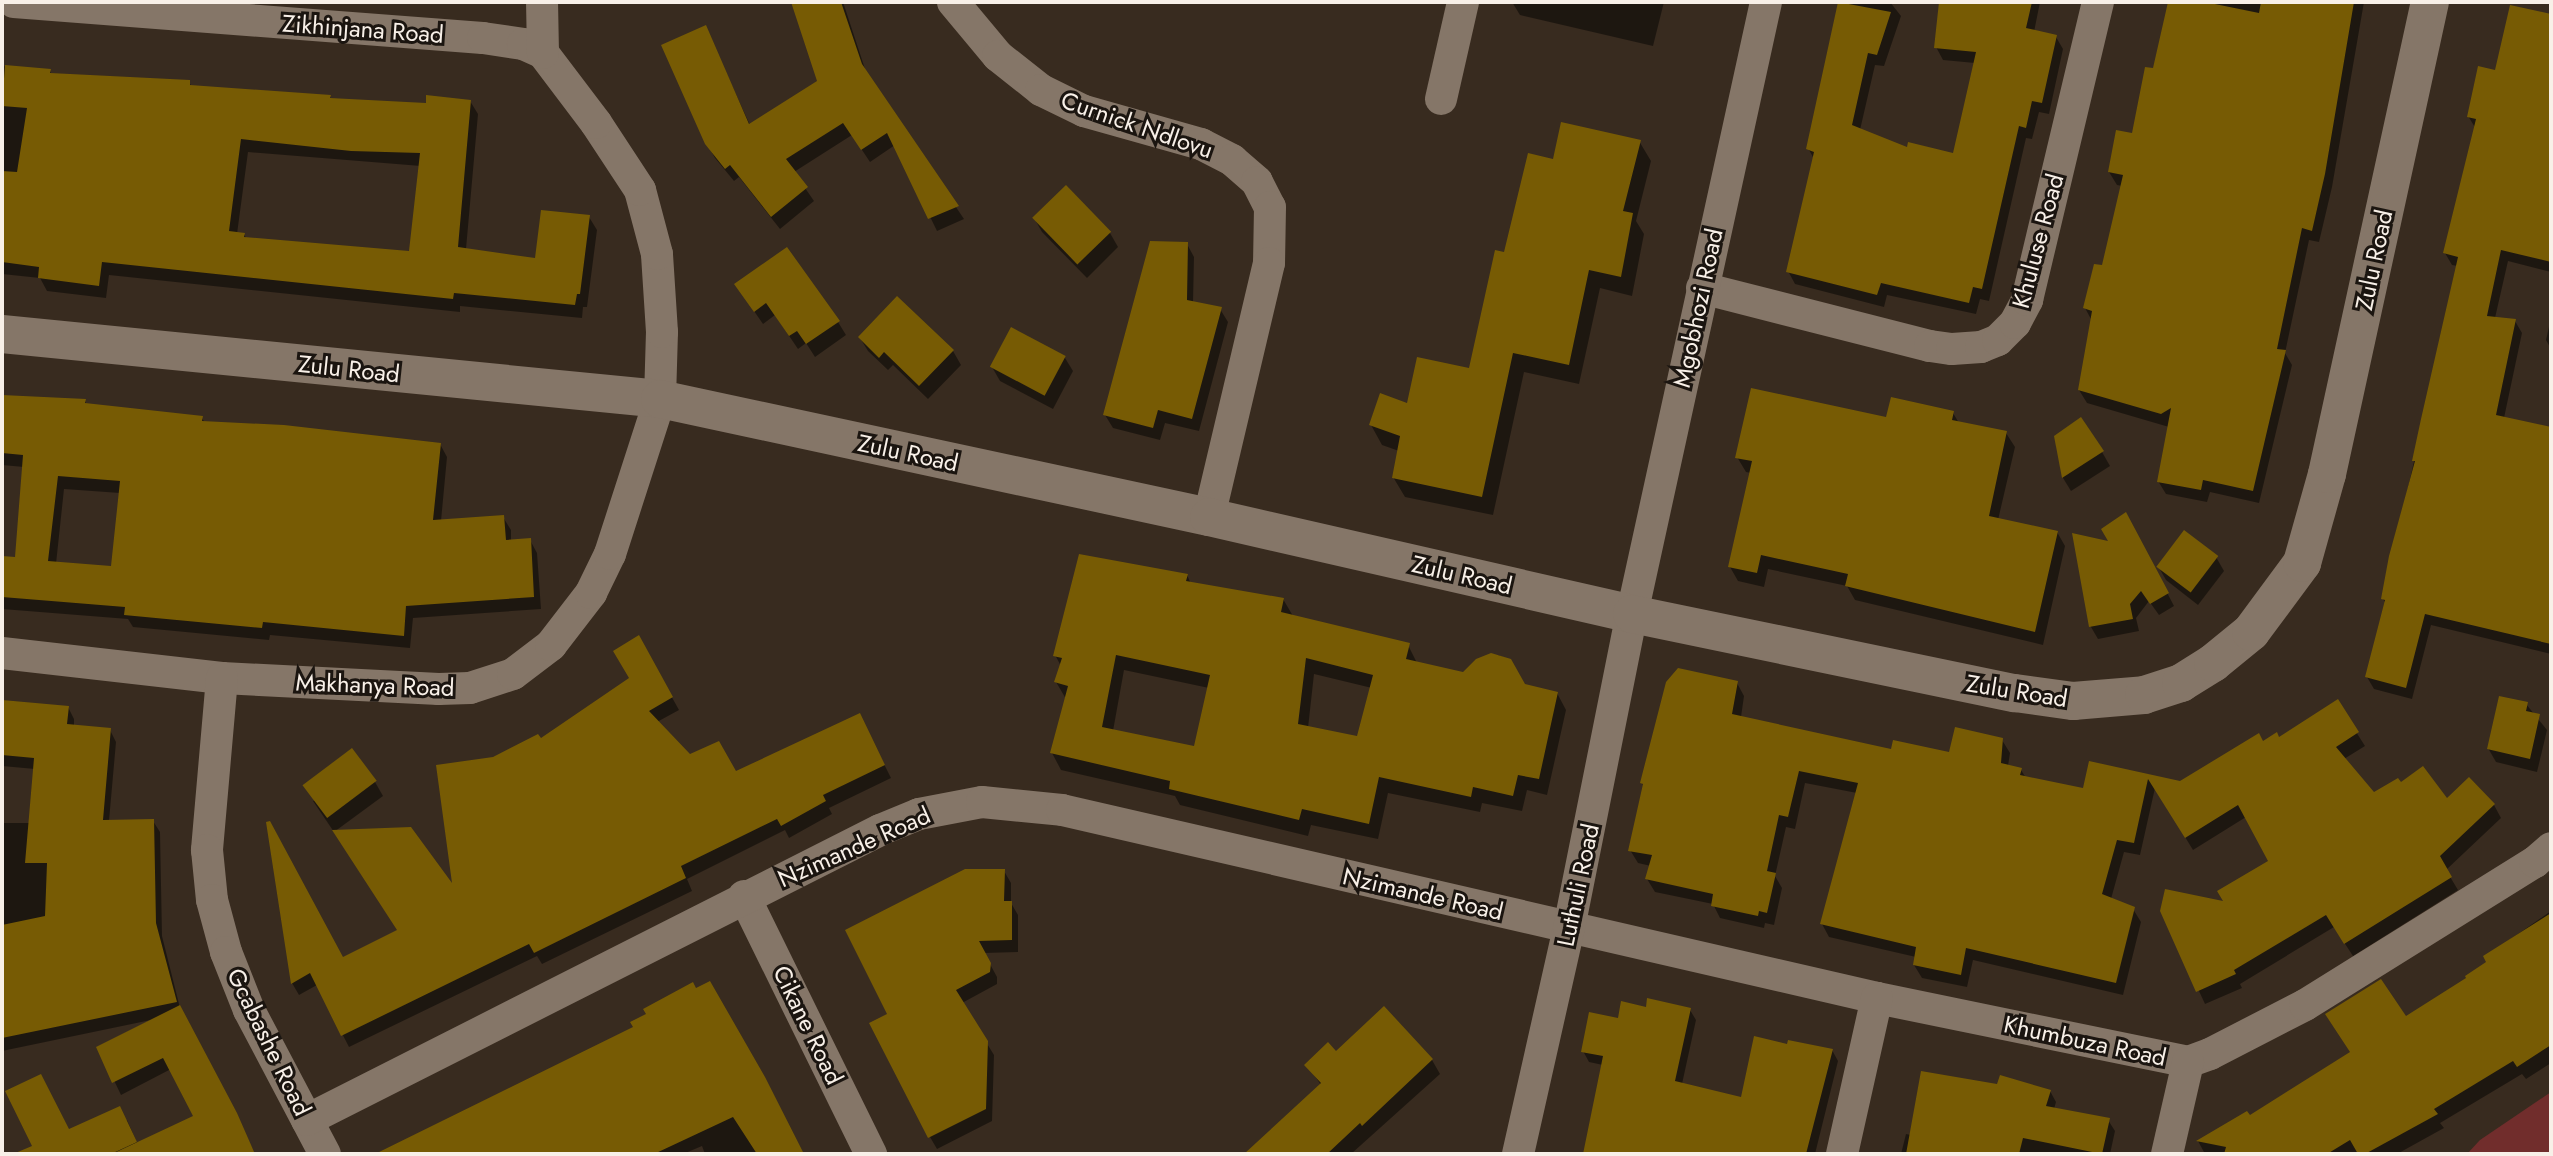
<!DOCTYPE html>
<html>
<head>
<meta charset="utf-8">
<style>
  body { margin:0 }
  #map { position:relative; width:2553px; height:1156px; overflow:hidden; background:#382b1f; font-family:Jost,sans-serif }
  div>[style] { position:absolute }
  .green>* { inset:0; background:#712d2c }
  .shadow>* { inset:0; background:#0007 }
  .building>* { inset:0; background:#775b04; transform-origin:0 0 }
  .minor>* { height:32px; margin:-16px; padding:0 16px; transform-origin:16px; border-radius:16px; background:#857668 }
  .tertiary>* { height:38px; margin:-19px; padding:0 19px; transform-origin:19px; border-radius:19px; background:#857668 }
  span { translate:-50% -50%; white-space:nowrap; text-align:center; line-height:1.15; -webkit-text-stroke:6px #1b1510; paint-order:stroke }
  .street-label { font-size:24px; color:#f8f0e8 }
  .frame { position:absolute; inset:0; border:4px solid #f8f0e8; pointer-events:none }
</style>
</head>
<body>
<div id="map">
  <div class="green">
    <div style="clip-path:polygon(2551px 1092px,2551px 1154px,2467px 1154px,2480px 1140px)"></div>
  </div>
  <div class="shadow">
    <div style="clip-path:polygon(793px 2px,843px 2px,867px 75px,964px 219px,937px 231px,895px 145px,870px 162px,852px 135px,794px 172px,814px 201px,780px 229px,739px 177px,734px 181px,715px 158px,707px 144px,705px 27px,750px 125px,819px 82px)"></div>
    <div style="clip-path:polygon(1512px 2px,1664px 2px,1653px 46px,1520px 15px)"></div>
    <div style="clip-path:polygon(1842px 2px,1890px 2px,1901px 16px,1884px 66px,1875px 65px,1860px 130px,1908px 150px,1954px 155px,1975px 63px,1943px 60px,1936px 47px,1987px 18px,1991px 2px,2040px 2px,2034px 32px,2056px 37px,2063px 49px,2049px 114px,2039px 112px,2032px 139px,2026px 138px,1989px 301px,1980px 299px,1976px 314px,1887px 295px,1884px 307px,1795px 284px,1788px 271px,1814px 159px,1808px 148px,1829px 48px)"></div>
    <div style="clip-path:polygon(2169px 2px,2364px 2px,2332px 187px,2319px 242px,2309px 240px,2285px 353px,2292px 365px,2259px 503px,2210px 492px,2207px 502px,2166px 494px,2158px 481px,2169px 427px,2087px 403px,2079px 390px,2092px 321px,2085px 308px,2103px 268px,2122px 186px,2117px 185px,2109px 172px,2133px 135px,2155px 70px)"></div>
    <div style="clip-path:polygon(2511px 7px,2551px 16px,2551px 272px,2508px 261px,2495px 318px,2515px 321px,2522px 333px,2504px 418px,2551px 428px,2551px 654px,2431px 625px,2412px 699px,2374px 689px,2367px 677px,2386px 604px,2383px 599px,2458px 266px,2452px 265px,2445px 253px,2476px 129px,2468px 116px,2497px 72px)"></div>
    <div style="clip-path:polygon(evenodd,2px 66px,50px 71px,52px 75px,189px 82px,192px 87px,330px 97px,332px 100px,427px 105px,470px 101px,478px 114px,466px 249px,536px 260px,589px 217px,597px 230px,587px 307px,583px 307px,582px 318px,460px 306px,460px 312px,109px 275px,106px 298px,47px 291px,40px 278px,2px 274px,2px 66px,248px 152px,421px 166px,410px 253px,246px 238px,244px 234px,237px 234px,248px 152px)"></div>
    <div style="clip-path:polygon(1639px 141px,1651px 161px,1636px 221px,1644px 234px,1632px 296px,1600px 288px,1579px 384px,1524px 372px,1493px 515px,1405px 497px,1393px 477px,1399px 451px,1382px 445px,1371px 425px,1470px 370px,1505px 254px,1554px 161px)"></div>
    <div style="clip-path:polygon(1034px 218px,1110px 233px,1118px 247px,1087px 278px,1042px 232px)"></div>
    <div style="clip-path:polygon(1187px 244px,1194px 257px,1193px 303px,1220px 309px,1228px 322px,1199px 431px,1165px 423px,1160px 440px,1113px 428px,1105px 415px)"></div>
    <div style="clip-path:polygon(736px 285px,838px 322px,846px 335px,815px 357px,806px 343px,798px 349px,775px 315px,763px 324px)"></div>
    <div style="clip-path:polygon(897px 299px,953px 351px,961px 365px,928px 399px,893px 365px,888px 370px,868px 351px,860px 338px)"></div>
    <div style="clip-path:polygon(2551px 318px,2551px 349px,2546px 340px)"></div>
    <div style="clip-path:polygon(1011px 330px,1065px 358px,1073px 371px,1053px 409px,1000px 381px,992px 367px)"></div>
    <div style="clip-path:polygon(evenodd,2px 396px,85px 401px,87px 405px,202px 418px,205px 423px,440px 444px,447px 457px,441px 521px,503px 517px,511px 530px,511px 541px,530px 540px,537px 553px,541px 609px,413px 618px,410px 648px,270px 635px,269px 640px,133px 627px,128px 619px,2px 609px,2px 557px,16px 559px,24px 467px,2px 465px,2px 396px,64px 489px,120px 493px,113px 568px,56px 564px,64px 489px)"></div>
    <div style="clip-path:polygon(1953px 413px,1959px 423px,2006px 433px,2015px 447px,1998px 520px,2057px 532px,2065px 546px,2043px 645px,1855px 600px,1847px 586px,1768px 569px,1764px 587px,1738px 581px,1730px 567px,1751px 473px,1746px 472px,1737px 457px,1887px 419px)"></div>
    <div style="clip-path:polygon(2056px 437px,2102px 452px,2110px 466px,2071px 491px,2063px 478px)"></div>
    <div style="clip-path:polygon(2133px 527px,2174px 606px,2159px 615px,2149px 601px,2136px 618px,2139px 631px,2098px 639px,2091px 627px,2074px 536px,2111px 543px)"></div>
    <div style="clip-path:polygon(2216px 557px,2224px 571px,2198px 605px,2166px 580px,2158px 566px)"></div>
    <div style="clip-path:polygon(evenodd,1187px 575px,1191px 584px,1283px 599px,1293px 616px,1408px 645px,1417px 663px,1464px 674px,1477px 660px,1498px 655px,1510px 660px,1524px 686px,1557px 693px,1566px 710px,1547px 795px,1527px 790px,1522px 811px,1482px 803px,1480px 812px,1388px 793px,1378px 839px,1311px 825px,1308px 836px,1180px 805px,1175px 796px,1061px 770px,1052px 753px,1066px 699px,1056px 682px,1061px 666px,1055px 655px,1187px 575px,1124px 670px,1209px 688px,1196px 748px,1113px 731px,1124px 670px,1187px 575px,1314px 674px,1372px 688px,1359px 738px,1308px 728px,1314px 674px)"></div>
    <div style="clip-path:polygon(639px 638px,679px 710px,657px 722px,690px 757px,735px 774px,866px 728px,891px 778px,829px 808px,832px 814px,789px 838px,785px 830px,687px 879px,692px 891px,542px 964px,537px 956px,349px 1047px,317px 985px,299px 995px,292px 983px,268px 824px,343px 959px,399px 931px,455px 889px,494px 759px,540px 741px,631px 678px)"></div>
    <div style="clip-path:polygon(1737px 683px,1744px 696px,1741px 717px,1892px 751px,1950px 754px,2002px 740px,2010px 753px,2008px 766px,2021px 770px,2026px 778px,2084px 790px,2091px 763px,2180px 783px,2263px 743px,2279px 739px,2337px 702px,2365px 746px,2344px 759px,2374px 795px,2400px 784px,2446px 801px,2469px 779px,2494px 805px,2501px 818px,2446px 870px,2458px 890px,2353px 956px,2334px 927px,2240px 984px,2242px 988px,2205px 1004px,2162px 911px,2226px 903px,2270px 862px,2246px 817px,2193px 850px,2155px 788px,2140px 855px,2124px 852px,2111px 899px,2133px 909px,2141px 922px,2123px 995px,1973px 960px,1967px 987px,1922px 978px,1914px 965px,1916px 957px,1829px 937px,1822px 924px,1857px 793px,1805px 783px,1795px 829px,1786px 827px,1775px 876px,1782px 888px,1774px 925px,1765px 923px,1764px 928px,1720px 918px,1713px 904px,1655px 892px,1647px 879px,1651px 866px,1638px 863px,1630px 850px,1644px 787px,1642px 783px)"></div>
    <div style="clip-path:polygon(2px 702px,68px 707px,74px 719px,74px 727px,110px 730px,116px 742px,109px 821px,153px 821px,160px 832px,162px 936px,181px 1012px,255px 1154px,150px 1154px,143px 1141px,196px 1117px,171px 1069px,121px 1095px,98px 1047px,151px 1020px,2px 1051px,2px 823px,30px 823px,35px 769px,2px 766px)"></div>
    <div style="clip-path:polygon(2526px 704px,2547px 730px,2537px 772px,2496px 762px,2488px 748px)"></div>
    <div style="clip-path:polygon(375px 782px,383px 796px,334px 832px,313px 801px)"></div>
    <div style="clip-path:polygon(1004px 871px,1011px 883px,1011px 903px,1018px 915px,1018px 952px,984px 953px,997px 977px,997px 984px,962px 1003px,994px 1055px,992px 1121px,937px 1149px,930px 1137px,889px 1015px)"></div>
    <div style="clip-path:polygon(2551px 911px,2551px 1020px,2544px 1025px,2551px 1037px,2551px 1063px,2526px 1079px,2522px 1074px,2440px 1123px,2444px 1128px,2397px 1154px,2359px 1152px,2326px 1154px,2303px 1119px,2298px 1154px,2205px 1154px,2198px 1141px,2249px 1117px,2469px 979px,2489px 963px,2485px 957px)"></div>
    <div style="clip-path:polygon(1384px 1008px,1432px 1060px,1440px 1074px,1351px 1154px,1247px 1154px,1321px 1085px,1307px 1065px,1336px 1053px)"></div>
    <div style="clip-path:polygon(1647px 1009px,1690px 1010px,1696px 1020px,1682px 1084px,1743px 1099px,1788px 1046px,1832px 1050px,1838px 1061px,1815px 1154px,1694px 1154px,1639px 1141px,1636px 1154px,1585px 1154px,1603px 1065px,1589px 1062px,1583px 1051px,1619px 1020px)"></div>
    <div style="clip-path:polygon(1998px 1086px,2050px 1091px,2056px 1102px,2054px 1109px,2108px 1120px,2115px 1131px,2110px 1154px,1901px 1154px,1906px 1134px,1911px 1135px)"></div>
    <div style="clip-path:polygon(8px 1092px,69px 1131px,127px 1120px,142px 1154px,39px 1154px)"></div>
    <div style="clip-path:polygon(773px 1094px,803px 1154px,705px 1154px,702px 1146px,683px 1154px,393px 1154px,390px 1149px)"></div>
  </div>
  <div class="building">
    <div style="clip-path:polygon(791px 2px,841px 2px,862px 64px,959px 206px,928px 219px,887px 133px,861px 150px,843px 123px,786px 159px,808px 187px,771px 217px,730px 165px,725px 169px,705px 144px,661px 45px,706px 25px,749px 124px,817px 81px)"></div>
    <div style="clip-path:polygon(1838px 2px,1891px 12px,1877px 55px,1868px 53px,1852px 125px,1907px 147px,1908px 142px,1953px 153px,1976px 52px,1934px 48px,1939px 2px,2032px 2px,2026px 28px,2057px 35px,2042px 103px,2032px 101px,2026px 128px,2019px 126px,1982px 289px,1973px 287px,1969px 303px,1881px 283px,1877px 295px,1786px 272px,1814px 152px,1806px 149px)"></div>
    <div style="clip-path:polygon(2168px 2px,2205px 2px,2259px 13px,2261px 2px,2354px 2px,2325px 174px,2312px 231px,2302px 228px,2277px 349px,2286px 350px,2253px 491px,2203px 480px,2201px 490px,2157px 482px,2171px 408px,2161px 414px,2078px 390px,2092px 311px,2083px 308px,2094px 264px,2102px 265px,2123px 175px,2108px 172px,2116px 130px,2132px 133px,2145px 67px,2153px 68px)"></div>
    <div style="clip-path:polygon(2510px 5px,2551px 14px,2551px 262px,2501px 250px,2487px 316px,2516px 319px,2496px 415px,2551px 427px,2551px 644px,2425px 614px,2406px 688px,2365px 677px,2385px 600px,2381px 599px,2389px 556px,2415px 461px,2412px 461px,2421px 419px,2458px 257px,2443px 253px,2476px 119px,2467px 117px,2478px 66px,2495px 70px)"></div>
    <div style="clip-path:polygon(evenodd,5px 65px,51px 69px,50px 73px,190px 80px,190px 85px,331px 95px,330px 98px,426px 103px,426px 95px,471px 100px,458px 247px,535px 258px,541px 210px,590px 215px,580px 294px,577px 294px,575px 305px,454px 293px,453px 299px,102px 262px,99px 286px,38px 278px,39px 267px,2px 262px,2px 171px,17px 172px,27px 108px,2px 106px,5px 65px,241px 139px,351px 151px,420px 153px,409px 251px,244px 237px,245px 233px,229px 231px,241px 139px)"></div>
    <div style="clip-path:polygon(1561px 122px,1641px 140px,1623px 211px,1633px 213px,1621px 277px,1589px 270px,1569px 365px,1513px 353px,1482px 497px,1392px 478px,1400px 436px,1369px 425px,1380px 393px,1407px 403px,1417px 357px,1469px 368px,1495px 250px,1504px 252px,1528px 153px,1553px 159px)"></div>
    <div style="left:1066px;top:185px;width:65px;height:47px;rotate:46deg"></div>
    <div style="clip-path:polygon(1150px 241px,1188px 242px,1187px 300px,1222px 307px,1192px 419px,1158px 410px,1153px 428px,1103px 415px)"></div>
    <div style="clip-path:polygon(787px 247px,840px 321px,806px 344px,797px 331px,789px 336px,766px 303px,754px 312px,734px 284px)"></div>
    <div style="clip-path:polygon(897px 296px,954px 350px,919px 386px,884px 352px,879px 358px,858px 337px)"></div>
    <div style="left:1011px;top:327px;width:62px;height:45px;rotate:28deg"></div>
    <div style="clip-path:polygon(1751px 388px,1886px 417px,1891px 397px,1954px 411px,1952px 420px,2007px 431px,1989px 516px,2058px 531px,2035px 632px,1845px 586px,1848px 574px,1761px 555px,1757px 573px,1728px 567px,1752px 461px,1735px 458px)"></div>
    <div style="clip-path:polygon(evenodd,2px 395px,86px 399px,85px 403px,203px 416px,202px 421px,284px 425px,441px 443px,433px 520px,504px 515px,506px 540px,531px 538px,534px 597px,406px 606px,404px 636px,263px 622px,262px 628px,124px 615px,125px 607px,2px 597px,2px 556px,15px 557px,23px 455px,2px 453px,2px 395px,58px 476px,120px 481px,111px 566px,48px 561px,58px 476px)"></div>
    <div style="clip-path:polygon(2081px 417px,2104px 451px,2062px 478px,2054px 436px)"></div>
    <div style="clip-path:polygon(2126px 512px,2169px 593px,2150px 604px,2141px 591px,2130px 604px,2133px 619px,2089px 627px,2072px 533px,2108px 541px,2101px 529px)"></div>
    <div style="left:2184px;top:530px;width:43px;height:46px;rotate:37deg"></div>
    <div style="clip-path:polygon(evenodd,1079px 554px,1188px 574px,1186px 581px,1284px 598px,1281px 612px,1410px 643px,1406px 659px,1463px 672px,1476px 659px,1491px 653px,1511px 659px,1525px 684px,1558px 692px,1539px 779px,1518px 775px,1513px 796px,1473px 787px,1471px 797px,1379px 777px,1369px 824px,1302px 809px,1299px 820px,1169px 789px,1170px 781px,1050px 753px,1068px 686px,1054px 682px,1062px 658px,1053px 656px,1079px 554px,1116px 655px,1210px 675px,1194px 746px,1102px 727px,1116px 655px,1079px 554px,1306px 658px,1373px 675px,1357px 736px,1298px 724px,1306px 658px)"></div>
    <div style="clip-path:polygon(639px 635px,673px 697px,649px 711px,690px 754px,719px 741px,736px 771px,860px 713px,885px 765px,823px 795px,826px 801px,781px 826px,777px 819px,681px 866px,686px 878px,534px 953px,529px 944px,341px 1036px,310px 973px,291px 984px,266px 822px,270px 821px,343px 957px,397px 930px,332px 830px,411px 827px,452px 883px,436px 765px,493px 757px,538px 734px,541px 738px,629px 678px,613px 651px)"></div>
    <div style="clip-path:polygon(1678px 668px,1738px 681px,1732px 714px,1891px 749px,1893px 740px,1949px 752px,1955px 727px,2003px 738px,2001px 763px,2022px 768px,2020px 775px,2083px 788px,2089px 761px,2180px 781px,2259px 733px,2263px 741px,2277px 732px,2279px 737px,2338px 699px,2359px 732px,2336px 747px,2374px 792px,2398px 778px,2401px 782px,2423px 766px,2447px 798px,2469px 777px,2495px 804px,2440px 856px,2452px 877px,2344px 944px,2326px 915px,2234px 970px,2236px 974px,2196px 992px,2160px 911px,2165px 889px,2223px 901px,2217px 891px,2268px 861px,2238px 805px,2185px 838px,2148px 779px,2134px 843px,2117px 840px,2102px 894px,2135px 907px,2116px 983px,1966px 948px,1961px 975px,1913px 965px,1916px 947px,1820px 924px,1858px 783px,1799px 771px,1788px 817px,1779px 815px,1767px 871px,1776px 873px,1767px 913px,1759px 911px,1758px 916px,1711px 906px,1713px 894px,1645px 879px,1652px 855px,1628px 851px,1643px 784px,1640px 783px,1666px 682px)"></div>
    <div style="clip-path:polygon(2499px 696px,2528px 702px,2526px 711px,2540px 714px,2530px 759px,2487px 749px)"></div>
    <div style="clip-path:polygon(2px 700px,69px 706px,67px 724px,111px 728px,103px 820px,154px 819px,156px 923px,177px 1002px,2px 1038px,2px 925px,45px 916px,47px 863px,25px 863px,34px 758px,2px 755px)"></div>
    <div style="left:352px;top:748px;width:41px;height:62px;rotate:53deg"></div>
    <div style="clip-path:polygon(965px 869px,1005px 869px,1004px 901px,1012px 901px,1012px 940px,979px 941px,991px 963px,990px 972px,956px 990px,988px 1041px,986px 1109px,928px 1138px,869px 1023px,887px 1014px,845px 930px)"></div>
    <div style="clip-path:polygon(2551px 913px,2551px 1045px,2517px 1067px,2513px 1061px,2434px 1109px,2438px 1114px,2365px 1154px,2358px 1154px,2350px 1140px,2327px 1154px,2224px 1154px,2226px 1147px,2196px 1141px,2247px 1111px,2250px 1115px,2350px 1052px,2325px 1014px,2381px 979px,2406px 1016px,2466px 978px,2465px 976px,2486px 962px,2483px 956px)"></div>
    <div style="clip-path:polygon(710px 981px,765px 1077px,804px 1154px,757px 1154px,733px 1117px,654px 1154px,375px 1154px,633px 1027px,630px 1022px,646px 1014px,643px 1009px,693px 982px,696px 988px)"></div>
    <div style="clip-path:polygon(1647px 998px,1691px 1008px,1675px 1081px,1741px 1097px,1754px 1036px,1787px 1044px,1788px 1040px,1833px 1049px,1806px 1154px,1583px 1154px,1603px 1056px,1581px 1052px,1589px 1012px,1618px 1018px,1621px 1001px,1646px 1007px)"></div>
    <div style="clip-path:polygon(180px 1005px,237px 1113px,255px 1154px,112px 1154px,193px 1116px,163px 1058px,112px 1083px,96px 1047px)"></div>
    <div style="clip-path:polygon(1384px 1006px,1433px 1059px,1362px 1126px,1360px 1123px,1327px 1154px,1244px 1154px,1321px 1083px,1304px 1065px,1328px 1042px,1336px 1051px)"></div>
    <div style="clip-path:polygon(1921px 1071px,1997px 1084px,2000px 1075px,2051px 1090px,2046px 1106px,2110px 1118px,2102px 1154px,2023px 1138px,2019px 1154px,1906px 1154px)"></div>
    <div style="clip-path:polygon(41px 1074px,69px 1129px,120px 1106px,137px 1142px,111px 1154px,13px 1154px,32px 1146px,5px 1091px)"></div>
  </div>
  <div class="minor">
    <div style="left:14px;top:2px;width:470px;rotate:4.4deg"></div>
    <div style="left:483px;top:38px;width:40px;rotate:8.5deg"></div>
    <div style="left:523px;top:44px;width:22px;rotate:24deg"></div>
    <div style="left:953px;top:2px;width:70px;rotate:50.2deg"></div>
    <div style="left:998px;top:56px;width:55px;rotate:38.3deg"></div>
    <div style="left:1041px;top:90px;width:48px;rotate:26deg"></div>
    <div style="left:1084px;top:111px;width:122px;rotate:15.8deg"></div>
    <div style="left:1201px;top:144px;width:35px;rotate:27deg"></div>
    <div style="left:1232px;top:160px;width:33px;rotate:41deg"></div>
    <div style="left:1257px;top:182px;width:28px;rotate:63deg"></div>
    <div style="left:1270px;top:207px;width:56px;rotate:91deg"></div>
    <div style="left:1269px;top:263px;width:261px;rotate:103.3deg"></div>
    <div style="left:1441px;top:99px;width:99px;rotate:-77.2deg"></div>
    <div style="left:1702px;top:288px;width:235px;rotate:14.3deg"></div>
    <div style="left:1930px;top:346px;width:22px;rotate:8deg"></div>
    <div style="left:1952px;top:349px;width:29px;rotate:-4deg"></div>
    <div style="left:1981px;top:347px;width:18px;rotate:-22deg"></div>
    <div style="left:1998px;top:340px;width:24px;rotate:-45deg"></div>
    <div style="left:2015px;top:323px;width:26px;rotate:-62deg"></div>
    <div style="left:2027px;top:300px;width:306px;rotate:-76.6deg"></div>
    <div style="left:2px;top:653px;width:221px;rotate:6.5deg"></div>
    <div style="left:222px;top:678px;width:217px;rotate:2.9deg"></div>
    <div style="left:439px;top:689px;width:31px;rotate:-2deg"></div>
    <div style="left:470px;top:688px;width:45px;rotate:-18deg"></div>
    <div style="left:513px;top:674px;width:48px;rotate:-37.3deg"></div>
    <div style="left:551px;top:645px;width:66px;rotate:-52.4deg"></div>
    <div style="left:591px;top:593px;width:43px;rotate:-64deg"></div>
    <div style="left:610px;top:554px;width:163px;rotate:-72.1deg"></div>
    <div style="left:660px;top:399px;width:67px;rotate:-88.3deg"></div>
    <div style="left:662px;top:332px;width:78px;rotate:-93.7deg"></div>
    <div style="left:657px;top:254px;width:66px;rotate:-104.9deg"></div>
    <div style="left:640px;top:190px;width:80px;rotate:-123.3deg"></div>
    <div style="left:596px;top:123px;width:88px;rotate:-127.1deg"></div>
    <div style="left:543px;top:53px;width:51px;rotate:-91.1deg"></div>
    <div style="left:222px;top:678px;width:173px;rotate:95deg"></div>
    <div style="left:207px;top:850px;width:50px;rotate:84.3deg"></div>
    <div style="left:212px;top:900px;width:54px;rotate:74.9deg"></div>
    <div style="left:226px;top:952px;width:62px;rotate:68.4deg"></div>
    <div style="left:249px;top:1010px;width:163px;rotate:62.2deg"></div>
    <div style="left:744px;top:896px;width:288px;rotate:63.8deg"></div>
    <div style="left:307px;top:1120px;width:642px;rotate:-26.84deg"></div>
    <div style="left:880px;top:830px;width:42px;rotate:-22.3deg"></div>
    <div style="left:919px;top:814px;width:64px;rotate:-10.8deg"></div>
    <div style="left:982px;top:802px;width:80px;rotate:5.7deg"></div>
    <div style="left:1062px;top:810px;width:836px;rotate:12.99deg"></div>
    <div style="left:1877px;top:998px;width:318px;rotate:11.6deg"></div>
    <div style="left:2188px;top:1062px;width:23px;rotate:-20deg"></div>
    <div style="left:2210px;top:1054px;width:107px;rotate:-27.3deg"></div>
    <div style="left:2305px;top:1005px;width:271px;rotate:-31.9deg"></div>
    <div style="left:2535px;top:862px;width:21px;rotate:-41deg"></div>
    <div style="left:1518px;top:1154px;width:232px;rotate:-77.3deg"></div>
    <div style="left:1569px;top:928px;width:320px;rotate:-78.7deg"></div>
    <div style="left:1632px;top:614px;width:626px;rotate:-77.65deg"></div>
    <div style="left:1842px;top:1154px;width:160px;rotate:-77.4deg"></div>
    <div style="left:2167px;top:1154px;width:94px;rotate:-77.1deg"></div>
  </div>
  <div class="tertiary">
    <div style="left:2px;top:334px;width:661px;rotate:5.64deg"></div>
    <div style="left:660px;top:399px;width:562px;rotate:12.13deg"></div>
    <div style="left:1209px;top:517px;width:434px;rotate:12.9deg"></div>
    <div style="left:1632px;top:614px;width:391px;rotate:11.7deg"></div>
    <div style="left:2015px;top:693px;width:59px;rotate:7.9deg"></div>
    <div style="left:2073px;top:701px;width:71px;rotate:-4.8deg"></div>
    <div style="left:2144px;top:695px;width:39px;rotate:-18deg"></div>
    <div style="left:2181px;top:683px;width:38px;rotate:-32deg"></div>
    <div style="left:2213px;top:663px;width:49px;rotate:-39.2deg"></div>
    <div style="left:2251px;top:632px;width:86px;rotate:-53.5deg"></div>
    <div style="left:2302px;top:563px;width:92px;rotate:-74.3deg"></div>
    <div style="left:2327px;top:474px;width:483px;rotate:-77.7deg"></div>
  </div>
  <div class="street-label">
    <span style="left:363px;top:29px;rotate:4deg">Zikhinjana Road</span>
    <span style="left:1137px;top:125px;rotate:19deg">Curnick Ndlovu</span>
    <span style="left:2038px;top:241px;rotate:-75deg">Khuluse Road</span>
    <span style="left:2374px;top:260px;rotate:-78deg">Zulu Road</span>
    <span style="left:1698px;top:308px;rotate:-78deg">Mgobhozi Road</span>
    <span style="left:349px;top:369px;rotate:6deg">Zulu Road</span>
    <span style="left:908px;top:453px;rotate:12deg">Zulu Road</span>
    <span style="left:1462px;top:575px;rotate:13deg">Zulu Road</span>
    <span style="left:375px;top:685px;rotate:2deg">Makhanya Road</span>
    <span style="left:2017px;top:691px;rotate:9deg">Zulu Road</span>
    <span style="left:854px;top:847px;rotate:-24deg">Nzimande Road</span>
    <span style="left:1578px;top:885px;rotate:-78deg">Luthuli Road</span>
    <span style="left:1423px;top:894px;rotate:13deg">Nzimande Road</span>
    <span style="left:808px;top:1025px;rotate:64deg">Cikane Road</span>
    <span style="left:2085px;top:1041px;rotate:12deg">Khumbuza Road</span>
    <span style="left:269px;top:1042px;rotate:64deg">Gcabashe Road</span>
  </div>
  <div class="frame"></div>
</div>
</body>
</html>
